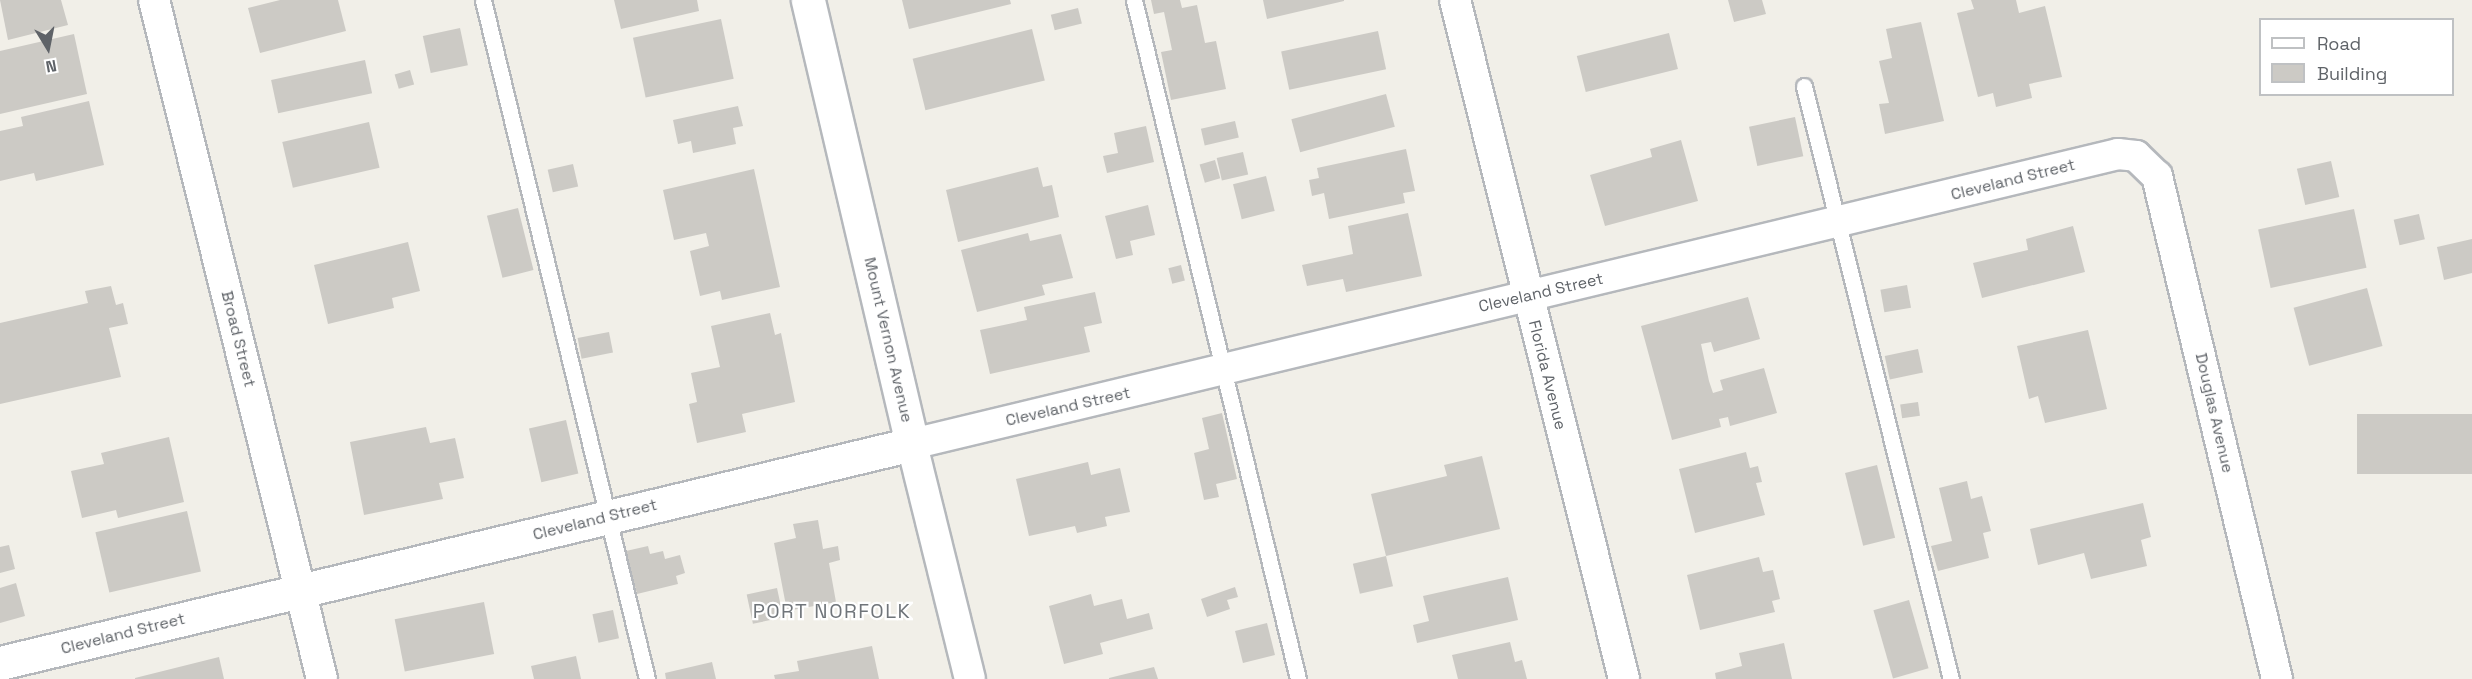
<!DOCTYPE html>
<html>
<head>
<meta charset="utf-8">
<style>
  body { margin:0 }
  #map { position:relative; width:2472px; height:679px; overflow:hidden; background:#f1efe8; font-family:"Space Grotesk",sans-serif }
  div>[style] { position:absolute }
  .building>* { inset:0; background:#cccac5; transform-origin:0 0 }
  .roads { filter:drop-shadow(2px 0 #b5b8bc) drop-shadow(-2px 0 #b5b8bc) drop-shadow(0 2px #b5b8bc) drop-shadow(0 -2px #b5b8bc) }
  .lane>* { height:15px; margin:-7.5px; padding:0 7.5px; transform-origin:7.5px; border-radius:7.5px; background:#fff }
  .street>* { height:30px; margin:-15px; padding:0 15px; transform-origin:15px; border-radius:15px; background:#fff }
  .secondary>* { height:33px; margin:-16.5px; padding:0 16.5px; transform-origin:16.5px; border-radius:16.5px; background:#fff }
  span { translate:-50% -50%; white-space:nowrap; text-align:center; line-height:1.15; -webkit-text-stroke:4.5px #fff; paint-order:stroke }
  .street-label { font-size:16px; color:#5f6368 }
  .quarter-label { font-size:20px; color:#70757a; letter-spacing:1.5px }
  .legend { position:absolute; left:2259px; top:18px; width:195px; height:78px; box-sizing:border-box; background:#fff; border:2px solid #bfc1c3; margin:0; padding:8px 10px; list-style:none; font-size:18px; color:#5f6368 }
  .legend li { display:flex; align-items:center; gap:12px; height:30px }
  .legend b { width:30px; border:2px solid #bfc1c3 }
  .north { position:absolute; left:18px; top:18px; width:60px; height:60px; -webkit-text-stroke:4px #fff; paint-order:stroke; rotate:170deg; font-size:16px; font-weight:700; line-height:24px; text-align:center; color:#5f6368 }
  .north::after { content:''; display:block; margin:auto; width:21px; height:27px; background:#5f6368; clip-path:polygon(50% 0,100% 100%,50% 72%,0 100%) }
</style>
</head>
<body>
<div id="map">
  <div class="building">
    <div style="clip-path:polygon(0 0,61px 0,68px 25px,8px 40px)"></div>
    <div style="clip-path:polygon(280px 0,338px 0,346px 31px,260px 53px,248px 8px)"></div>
    <div style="clip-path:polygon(614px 0,697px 0,699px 11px,621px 29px)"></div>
    <div style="clip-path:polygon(902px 0,1010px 0,1011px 4px,909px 29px)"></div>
    <div style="clip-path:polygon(1151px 0,1180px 0,1182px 8px,1197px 5px,1205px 43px,1216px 41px,1226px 89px,1171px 100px,1161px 52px,1172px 50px,1164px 12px,1154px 14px)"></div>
    <div style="clip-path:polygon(1263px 0,1344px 0,1344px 1px,1267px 19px)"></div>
    <div style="clip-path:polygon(1728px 0,1762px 0,1766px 14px,1734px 22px)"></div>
    <div style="clip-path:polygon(1971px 0,2016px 0,2019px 13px,2045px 6px,2062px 77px,2029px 84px,2032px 98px,1996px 107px,1993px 93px,1978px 97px,1957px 13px,1974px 9px)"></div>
    <div style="left:1078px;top:8px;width:16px;height:28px;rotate:76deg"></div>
    <div style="left:721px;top:19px;width:61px;height:90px;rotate:78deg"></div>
    <div style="clip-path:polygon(1921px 22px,1944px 121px,1885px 134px,1879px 104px,1889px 103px,1879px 61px,1892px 58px,1886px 29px)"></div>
    <div style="left:460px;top:28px;width:38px;height:38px;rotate:78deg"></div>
    <div style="left:1032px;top:29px;width:53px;height:123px;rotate:76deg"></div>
    <div style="left:1378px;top:31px;width:39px;height:99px;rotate:78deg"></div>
    <div style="left:1669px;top:33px;width:37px;height:95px;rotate:76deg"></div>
    <div style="clip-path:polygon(74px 34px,87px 94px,0 114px,0 51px)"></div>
    <div style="left:365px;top:60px;width:34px;height:96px;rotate:78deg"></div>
    <div style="left:410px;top:70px;width:15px;height:16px;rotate:74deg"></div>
    <div style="left:1386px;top:94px;width:34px;height:98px;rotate:75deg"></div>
    <div style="clip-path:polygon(89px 101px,104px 165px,36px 181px,34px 173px,0 181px,0 131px,23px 126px,21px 117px)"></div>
    <div style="clip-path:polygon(738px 106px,743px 126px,733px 128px,736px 144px,693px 153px,691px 141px,678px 144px,673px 120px)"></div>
    <div style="left:1795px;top:117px;width:40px;height:47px;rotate:78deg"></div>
    <div style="left:1235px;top:121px;width:17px;height:35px;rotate:77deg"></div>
    <div style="left:369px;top:122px;width:47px;height:89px;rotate:77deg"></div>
    <div style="clip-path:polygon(1146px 126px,1154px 162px,1107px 173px,1103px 156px,1118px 153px,1114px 133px)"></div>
    <div style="clip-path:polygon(1681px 140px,1698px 201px,1605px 226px,1590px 175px,1652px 157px,1650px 149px)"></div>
    <div style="clip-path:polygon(1406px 149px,1415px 191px,1403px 193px,1405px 203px,1329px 219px,1324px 193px,1312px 196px,1309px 180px,1319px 178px,1317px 168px)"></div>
    <div style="left:1243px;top:152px;width:23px;height:27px;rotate:77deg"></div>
    <div style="left:1215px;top:160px;width:19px;height:16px;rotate:74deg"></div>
    <div style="left:2331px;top:161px;width:37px;height:35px;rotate:77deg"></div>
    <div style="left:573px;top:164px;width:23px;height:26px;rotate:77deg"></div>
    <div style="clip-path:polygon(1038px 167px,1043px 187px,1052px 185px,1059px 217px,958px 242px,946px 190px)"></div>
    <div style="clip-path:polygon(754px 169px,780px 287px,722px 300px,720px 291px,700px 296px,690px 251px,709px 246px,706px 233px,674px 240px,663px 190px)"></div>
    <div style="left:1266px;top:176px;width:36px;height:34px;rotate:76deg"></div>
    <div style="clip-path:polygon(1148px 205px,1155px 235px,1130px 241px,1133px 255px,1116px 259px,1105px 216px)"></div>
    <div style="left:518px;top:208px;width:64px;height:32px;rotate:76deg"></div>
    <div style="left:2354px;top:209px;width:60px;height:98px;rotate:78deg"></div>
    <div style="clip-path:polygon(1408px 213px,1422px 276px,1346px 292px,1343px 279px,1307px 286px,1302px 265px,1353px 254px,1348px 226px)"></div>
    <div style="left:2419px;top:214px;width:26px;height:26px;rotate:77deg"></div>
    <div style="clip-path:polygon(2073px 226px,2085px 272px,1982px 298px,1973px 263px,2028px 250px,2026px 239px)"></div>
    <div style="clip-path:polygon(1028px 233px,1030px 241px,1061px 234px,1073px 278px,1042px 285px,1045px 295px,977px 312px,961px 250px)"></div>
    <div style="clip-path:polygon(2472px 239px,2472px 273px,2444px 280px,2437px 247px)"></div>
    <div style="clip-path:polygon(408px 242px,420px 291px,392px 298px,394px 308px,328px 324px,314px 265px)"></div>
    <div style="left:1181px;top:265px;width:16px;height:13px;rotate:76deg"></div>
    <div style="left:1907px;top:285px;width:23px;height:27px;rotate:80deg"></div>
    <div style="clip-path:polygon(111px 286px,116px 305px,123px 303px,128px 324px,109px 328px,121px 377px,0 404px,0 323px,88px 303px,85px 291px)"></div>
    <div style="left:2367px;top:288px;width:60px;height:76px;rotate:75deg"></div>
    <div style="clip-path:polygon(1095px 292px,1102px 323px,1084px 327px,1090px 352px,990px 374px,980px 330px,1027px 320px,1024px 307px)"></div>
    <div style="clip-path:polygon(1748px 297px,1760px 339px,1714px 352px,1711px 342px,1701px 344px,1709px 381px,1713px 393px,1723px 390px,1720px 380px,1764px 368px,1777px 413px,1730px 426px,1728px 417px,1719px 419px,1721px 427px,1672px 440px,1641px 326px)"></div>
    <div style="clip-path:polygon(770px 313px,775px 335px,781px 333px,795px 402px,742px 414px,746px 432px,697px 443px,689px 404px,697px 402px,691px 373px,720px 367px,711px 326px)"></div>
    <div style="clip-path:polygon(2088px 330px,2107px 409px,2045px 423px,2038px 396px,2029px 399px,2017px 346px)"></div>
    <div style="left:609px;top:332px;width:21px;height:32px;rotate:79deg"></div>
    <div style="left:1918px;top:349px;width:24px;height:34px;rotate:78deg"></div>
    <div style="left:1918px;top:402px;width:14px;height:18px;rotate:82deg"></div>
    <div style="clip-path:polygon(1222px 413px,1237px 479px,1216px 484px,1219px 497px,1204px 500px,1194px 453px,1209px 449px,1202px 418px)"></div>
    <div style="left:2472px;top:414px;width:60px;height:115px;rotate:90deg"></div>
    <div style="left:566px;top:420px;width:55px;height:38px;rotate:77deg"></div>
    <div style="clip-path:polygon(426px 427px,430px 443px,455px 438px,464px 478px,439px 483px,443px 499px,364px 515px,350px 442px)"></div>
    <div style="clip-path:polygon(169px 437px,184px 502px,118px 518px,116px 510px,82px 518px,71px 471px,104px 464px,101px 453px)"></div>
    <div style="clip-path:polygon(1746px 452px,1750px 468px,1758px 466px,1762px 482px,1756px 483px,1765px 515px,1695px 533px,1679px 469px)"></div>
    <div style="clip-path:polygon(1482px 456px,1500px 529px,1386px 556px,1371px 494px,1447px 476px,1444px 465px)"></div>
    <div style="clip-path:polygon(1088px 462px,1091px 475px,1120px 468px,1130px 512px,1105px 517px,1107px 526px,1077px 533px,1075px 526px,1029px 536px,1016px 479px)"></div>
    <div style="left:1877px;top:465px;width:75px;height:33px;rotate:76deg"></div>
    <div style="clip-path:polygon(1967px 481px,1971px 499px,1982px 496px,1991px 531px,1983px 533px,1989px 558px,1938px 571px,1931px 546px,1952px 541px,1939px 488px)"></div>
    <div style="clip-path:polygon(2143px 503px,2151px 537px,2141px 540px,2147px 566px,2091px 579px,2084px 553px,2038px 565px,2030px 529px)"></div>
    <div style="left:187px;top:511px;width:62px;height:94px;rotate:77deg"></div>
    <div style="clip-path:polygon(818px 520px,823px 549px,838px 546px,840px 560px,829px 563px,836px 602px,787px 611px,774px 543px,796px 538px,793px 524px)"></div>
    <div style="clip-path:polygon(9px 545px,15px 569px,0 573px,0 547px)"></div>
    <div style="clip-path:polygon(648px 546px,650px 554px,663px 551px,665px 559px,680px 555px,685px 573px,676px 576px,678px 584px,637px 594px,626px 551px)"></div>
    <div style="left:1386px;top:556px;width:31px;height:34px;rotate:77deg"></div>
    <div style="clip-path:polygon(1759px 557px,1763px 572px,1773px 570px,1780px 599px,1772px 601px,1775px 612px,1700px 630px,1687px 575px)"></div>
    <div style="clip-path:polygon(1508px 577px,1518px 620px,1417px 643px,1413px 625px,1429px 621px,1423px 596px)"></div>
    <div style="clip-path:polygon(16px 583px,25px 616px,0 623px,0 588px)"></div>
    <div style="clip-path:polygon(1235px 587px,1238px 597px,1227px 600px,1230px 609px,1207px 617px,1201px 599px)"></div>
    <div style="left:777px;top:588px;width:30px;height:31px;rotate:78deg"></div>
    <div style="clip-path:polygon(1091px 594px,1094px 606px,1122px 599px,1127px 619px,1149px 613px,1153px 629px,1100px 643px,1103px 654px,1064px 664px,1049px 606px)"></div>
    <div style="left:1909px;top:600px;width:71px;height:37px;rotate:74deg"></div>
    <div style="left:484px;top:602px;width:53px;height:91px;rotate:79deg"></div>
    <div style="left:613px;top:610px;width:29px;height:21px;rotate:78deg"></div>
    <div style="left:1267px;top:623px;width:33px;height:33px;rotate:76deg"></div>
    <div style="clip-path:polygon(1510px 642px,1515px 662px,1522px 660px,1527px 679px,1458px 679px,1452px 655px)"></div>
    <div style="clip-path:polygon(1784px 643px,1792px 679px,1716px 679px,1715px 673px,1742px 666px,1739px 653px)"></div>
    <div style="clip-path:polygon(872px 646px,879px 679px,775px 679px,774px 675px,799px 671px,797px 661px)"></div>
    <div style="clip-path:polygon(576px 656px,581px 679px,534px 679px,531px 666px)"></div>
    <div style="clip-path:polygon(219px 657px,224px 679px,135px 679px,135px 678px)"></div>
    <div style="clip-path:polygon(712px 662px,716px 679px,666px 679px,665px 673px)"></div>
    <div style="clip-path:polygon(1154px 667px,1158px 679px,1109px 679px,1109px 678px)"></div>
  </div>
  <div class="roads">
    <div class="lane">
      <div style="left:483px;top:0;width:699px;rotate:76.42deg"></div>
      <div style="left:1134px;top:0;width:699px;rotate:76.42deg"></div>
      <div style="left:1804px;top:86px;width:611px;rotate:76.08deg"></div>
    </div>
    <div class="street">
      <div style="left:154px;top:0;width:699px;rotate:76.1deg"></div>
      <div style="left:1455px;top:0;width:700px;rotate:76.02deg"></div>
      <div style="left:970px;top:679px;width:242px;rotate:-103.9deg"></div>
      <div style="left:912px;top:444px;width:1240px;rotate:-13.52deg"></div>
      <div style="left:2118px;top:154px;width:18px;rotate:6deg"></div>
      <div style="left:2136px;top:156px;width:29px;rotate:44deg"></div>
      <div style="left:2157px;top:176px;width:517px;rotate:76.58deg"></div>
    </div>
    <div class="secondary">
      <div style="left:0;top:663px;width:938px;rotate:-13.5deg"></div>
      <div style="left:912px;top:444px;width:456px;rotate:-103.2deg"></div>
    </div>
  </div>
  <div class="street-label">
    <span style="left:2013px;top:180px;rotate:-14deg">Cleveland Street</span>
    <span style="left:1541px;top:293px;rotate:-13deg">Cleveland Street</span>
    <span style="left:238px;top:339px;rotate:76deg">Broad Street</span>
    <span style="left:888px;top:340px;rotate:77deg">Mount Vernon Avenue</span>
    <span style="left:1547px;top:375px;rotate:76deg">Florida Avenue</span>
    <span style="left:1068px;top:407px;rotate:-13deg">Cleveland Street</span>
    <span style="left:2214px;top:413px;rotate:77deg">Douglas Avenue</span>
    <span style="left:595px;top:520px;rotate:-14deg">Cleveland Street</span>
    <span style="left:123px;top:634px;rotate:-14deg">Cleveland Street</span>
  </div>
  <div class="quarter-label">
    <span style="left:832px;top:611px">PORT NORFOLK</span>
  </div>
  <ul class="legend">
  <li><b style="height:8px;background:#fff"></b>Road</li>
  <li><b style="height:16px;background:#cccac5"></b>Building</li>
  </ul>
  <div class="north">N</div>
</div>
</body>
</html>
